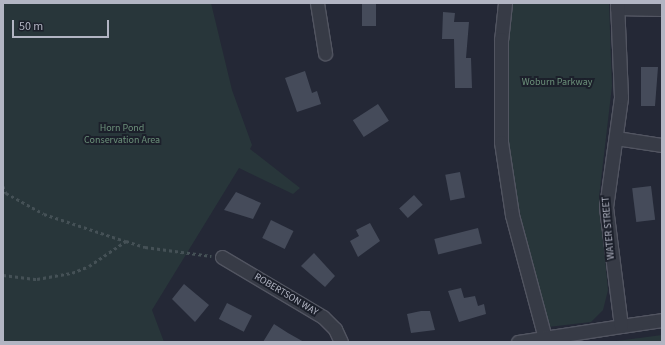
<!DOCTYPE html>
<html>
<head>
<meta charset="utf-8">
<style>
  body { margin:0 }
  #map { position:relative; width:665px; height:345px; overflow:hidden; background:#242836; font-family:"Source Sans 3",sans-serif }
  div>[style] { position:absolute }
  .green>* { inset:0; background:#28363a }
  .building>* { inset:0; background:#454b5a; transform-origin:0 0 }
  .path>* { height:2.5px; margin-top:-1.25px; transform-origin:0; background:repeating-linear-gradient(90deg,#455156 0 3px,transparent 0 6px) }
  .roads { filter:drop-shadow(1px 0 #525561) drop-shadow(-1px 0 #525561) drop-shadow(0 1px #525561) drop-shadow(0 -1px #525561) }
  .minor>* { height:13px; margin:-6.5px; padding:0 6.5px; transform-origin:6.5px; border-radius:6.5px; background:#373b46 }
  span { translate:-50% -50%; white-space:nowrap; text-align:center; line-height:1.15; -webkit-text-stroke:4px #1c202b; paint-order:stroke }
  .park-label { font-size:10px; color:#6c907a }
  .street-label { font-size:10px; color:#b2b5c3 }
  .frame { position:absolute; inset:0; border:4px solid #b2b5c3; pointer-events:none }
  .scale { position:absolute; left:12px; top:20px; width:97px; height:18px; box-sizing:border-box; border:2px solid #b2b5c3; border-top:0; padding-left:5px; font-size:12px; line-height:14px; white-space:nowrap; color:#b2b5c3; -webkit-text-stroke:3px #1c202b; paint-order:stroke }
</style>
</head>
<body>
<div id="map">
  <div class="green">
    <div style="clip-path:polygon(3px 3px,211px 3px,232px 90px,252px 145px,250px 149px,300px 188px,293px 194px,239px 168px,152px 310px,164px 342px,3px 342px)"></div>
    <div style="clip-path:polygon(509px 3px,609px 3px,612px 86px,599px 197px,608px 290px,603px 310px,591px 322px,548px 327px,525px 239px,507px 146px,504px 83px)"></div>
    <div style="clip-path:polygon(662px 335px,662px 342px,609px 342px)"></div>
  </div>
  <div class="building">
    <div style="left:362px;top:3px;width:14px;height:23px"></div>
    <div style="clip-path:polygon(443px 12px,455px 13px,454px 22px,469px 22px,466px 58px,471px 58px,472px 88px,455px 88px,454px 39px,442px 39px)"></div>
    <div style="clip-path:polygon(641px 67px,658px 67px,655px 106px,641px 106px)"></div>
    <div style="clip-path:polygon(305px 71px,312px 93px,317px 91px,321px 104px,297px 112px,285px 78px)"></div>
    <div style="left:378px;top:104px;width:20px;height:30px;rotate:57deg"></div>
    <div style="left:460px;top:172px;width:26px;height:15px;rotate:79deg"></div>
    <div style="left:651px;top:186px;width:34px;height:19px;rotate:83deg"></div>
    <div style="clip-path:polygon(236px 192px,261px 203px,253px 219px,224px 210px)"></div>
    <div style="left:414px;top:195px;width:13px;height:20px;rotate:48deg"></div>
    <div style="left:271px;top:220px;width:25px;height:20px;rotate:26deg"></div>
    <div style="clip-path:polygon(370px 223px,380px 241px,358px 257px,350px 241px,359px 236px,356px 230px)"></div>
    <div style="left:478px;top:228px;width:16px;height:45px;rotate:76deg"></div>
    <div style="clip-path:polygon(314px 253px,335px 276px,325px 287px,301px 266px)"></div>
    <div style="clip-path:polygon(184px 284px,209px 305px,195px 322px,172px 299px)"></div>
    <div style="clip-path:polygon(461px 288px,464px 298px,475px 296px,478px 306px,484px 304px,486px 314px,459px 322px,448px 291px)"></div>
    <div style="left:227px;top:303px;width:28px;height:18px;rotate:27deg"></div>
    <div style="clip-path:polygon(421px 311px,430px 311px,435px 330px,411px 333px,407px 314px)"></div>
    <div style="clip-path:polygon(274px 324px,288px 333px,304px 342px,263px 342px)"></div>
  </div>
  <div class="path">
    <div style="left:3px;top:186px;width:8px;rotate:67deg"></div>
    <div style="left:6px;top:193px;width:43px;rotate:28.9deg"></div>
    <div style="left:44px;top:214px;width:85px;rotate:18.4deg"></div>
    <div style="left:3px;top:275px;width:34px;rotate:7deg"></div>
    <div style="left:37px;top:279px;width:36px;rotate:-10deg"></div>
    <div style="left:72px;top:273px;width:18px;rotate:-22deg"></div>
    <div style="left:89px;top:266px;width:45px;rotate:-34deg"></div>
    <div style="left:126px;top:241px;width:20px;rotate:18deg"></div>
    <div style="left:145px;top:247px;width:67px;rotate:7.8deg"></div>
  </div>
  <div class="roads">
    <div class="minor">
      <div style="left:317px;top:3px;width:51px;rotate:80.9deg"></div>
      <div style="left:505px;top:3px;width:36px;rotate:96deg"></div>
      <div style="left:501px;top:39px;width:103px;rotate:90deg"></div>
      <div style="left:501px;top:142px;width:74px;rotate:81.4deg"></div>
      <div style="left:512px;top:215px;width:131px;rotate:75deg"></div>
      <div style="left:617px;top:8px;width:45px;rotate:1.3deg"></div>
      <div style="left:616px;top:138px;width:47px;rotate:8.7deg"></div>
      <div style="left:222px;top:257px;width:117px;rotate:30.7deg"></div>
      <div style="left:323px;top:317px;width:17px;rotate:45deg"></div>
      <div style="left:335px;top:329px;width:14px;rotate:65deg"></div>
      <div style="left:621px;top:326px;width:41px;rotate:-8.3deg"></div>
      <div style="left:518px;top:342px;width:104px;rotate:-8.8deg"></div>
      <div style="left:621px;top:326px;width:120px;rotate:-97.2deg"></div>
      <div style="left:606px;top:207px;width:111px;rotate:-82.2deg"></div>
      <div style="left:621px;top:97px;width:94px;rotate:-92.4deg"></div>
    </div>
  </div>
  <div class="park-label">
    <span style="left:557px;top:83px">Woburn Parkway</span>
    <span style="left:122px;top:134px">Horn Pond<br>Conservation Area</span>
  </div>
  <div class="street-label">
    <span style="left:609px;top:228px;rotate:-95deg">WATER STREET</span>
    <span style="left:286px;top:295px;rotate:31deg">ROBERTSON WAY</span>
  </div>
  <div class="frame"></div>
  <div class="scale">50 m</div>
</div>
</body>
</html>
